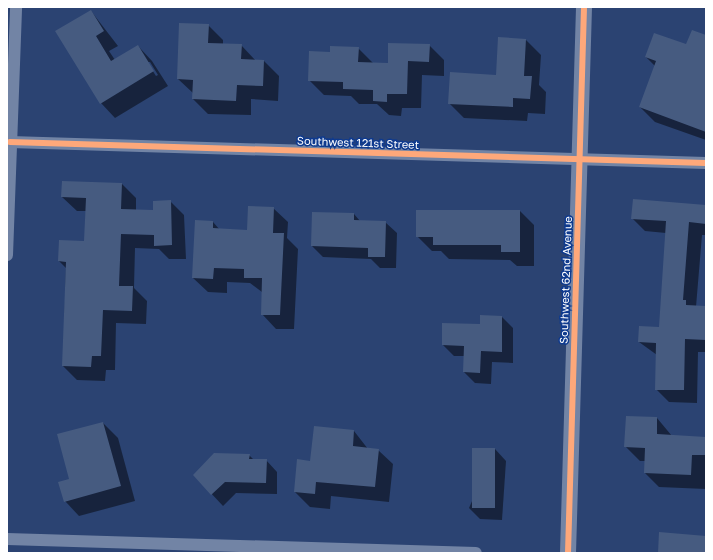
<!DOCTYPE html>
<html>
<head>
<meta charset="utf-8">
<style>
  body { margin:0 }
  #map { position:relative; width:713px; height:560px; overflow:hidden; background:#2b4372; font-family:"Golos Text",sans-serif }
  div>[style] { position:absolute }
  .shadow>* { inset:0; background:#0007 }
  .building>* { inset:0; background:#465b80; transform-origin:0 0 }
  .minor>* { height:12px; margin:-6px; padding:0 6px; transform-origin:6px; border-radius:6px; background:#7284a5 }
  .tertiary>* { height:16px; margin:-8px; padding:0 8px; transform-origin:8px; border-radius:8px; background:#7284a5 }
  .cycleway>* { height:6px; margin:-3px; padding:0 3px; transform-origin:3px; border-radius:3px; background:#fea87a }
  span { translate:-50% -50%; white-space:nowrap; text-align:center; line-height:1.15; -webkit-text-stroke:3px #0e3a8f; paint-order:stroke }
  .street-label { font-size:11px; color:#fff }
  .frame { position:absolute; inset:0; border:8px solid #fff; pointer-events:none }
</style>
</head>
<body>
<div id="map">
  <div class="shadow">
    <div style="clip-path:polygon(evenodd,91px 11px,118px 46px,109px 51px,115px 60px,138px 46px,152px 61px,168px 86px,115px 118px,101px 103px,91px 11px,147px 62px,150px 62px,158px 75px,156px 76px,147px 62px)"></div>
    <div style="clip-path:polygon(208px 25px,223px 40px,223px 44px,241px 45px,256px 61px,264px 61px,279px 76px,278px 101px,251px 99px,251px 115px,208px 114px,193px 99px,193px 93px,178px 79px)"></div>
    <div style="clip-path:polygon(706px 36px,706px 140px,655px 122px,640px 107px,655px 66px,646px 57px,687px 46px)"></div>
    <div style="clip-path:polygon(499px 38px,526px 40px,541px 55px,539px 85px,546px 92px,545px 114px,528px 113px,527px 121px,464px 118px,449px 103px,497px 76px)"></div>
    <div style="clip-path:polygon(429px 45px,444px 60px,444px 76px,422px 75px,421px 108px,402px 108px,401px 116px,389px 115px,377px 104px,359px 104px,351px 96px,324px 95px,309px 80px,330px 53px,358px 48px,373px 63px,389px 64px)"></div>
    <div style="clip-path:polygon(122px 184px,136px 198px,136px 210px,154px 211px,170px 201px,184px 215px,186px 259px,169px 259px,159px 249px,135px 248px,134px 288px,147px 301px,146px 324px,116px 323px,115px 370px,106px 370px,105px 381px,77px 380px,63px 366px,66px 268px,59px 261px,85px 242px,86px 211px,77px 211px,62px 197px)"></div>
    <div style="clip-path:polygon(706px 206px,706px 235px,702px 235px,696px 307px,706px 307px,706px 352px,698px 352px,697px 403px,669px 402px,656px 389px,657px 355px,639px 342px,660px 328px,666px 233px,645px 231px,632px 218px)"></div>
    <div style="clip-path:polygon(273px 208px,288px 222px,287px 238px,298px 249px,294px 329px,276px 329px,262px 314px,262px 292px,250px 283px,227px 282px,227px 293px,208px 292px,193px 278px,213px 222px,220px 230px,248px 231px)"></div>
    <div style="clip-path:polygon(520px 211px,534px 225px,534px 266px,517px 266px,510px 260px,449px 259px,441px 251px,432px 251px,417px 236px)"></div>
    <div style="clip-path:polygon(313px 213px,354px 214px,360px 221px,385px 222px,397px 233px,396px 268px,380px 268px,371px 259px,323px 257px,312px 246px)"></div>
    <div style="clip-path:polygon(481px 316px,502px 317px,513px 328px,513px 363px,492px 362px,491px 384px,475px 383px,464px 372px,464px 356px,454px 356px,443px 345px,481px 325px)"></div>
    <div style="clip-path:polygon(627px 417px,657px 418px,672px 436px,706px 438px,706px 489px,659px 487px,645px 473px,645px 461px,640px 461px,625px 446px)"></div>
    <div style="clip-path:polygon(103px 423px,118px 438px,135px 501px,79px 516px,65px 501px,70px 480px)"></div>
    <div style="clip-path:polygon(315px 427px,354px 431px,368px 449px,378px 450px,393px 464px,389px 502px,331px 496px,330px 509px,310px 507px,295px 492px,311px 462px)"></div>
    <div style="clip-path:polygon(495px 449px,506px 461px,502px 520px,480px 519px,469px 508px)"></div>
    <div style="clip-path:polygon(249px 455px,254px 460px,266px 460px,277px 472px,277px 494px,236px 493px,223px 506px,194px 475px)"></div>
  </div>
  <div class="building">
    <div style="clip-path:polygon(91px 10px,104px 31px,96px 36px,111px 61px,138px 45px,154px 71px,100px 104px,55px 31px)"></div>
    <div style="clip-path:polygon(179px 23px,209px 24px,208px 43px,242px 44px,241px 59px,264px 60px,263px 86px,237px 85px,236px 101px,192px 99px,193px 80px,177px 79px)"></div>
    <div style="clip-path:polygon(692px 30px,706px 35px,706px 132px,639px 107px,656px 61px,645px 57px,654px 33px,686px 44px)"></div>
    <div style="clip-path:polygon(498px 37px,526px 39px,524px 76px,532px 76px,530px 99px,513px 98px,513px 107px,448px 104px,450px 72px,496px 75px)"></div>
    <div style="clip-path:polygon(388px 43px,430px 44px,429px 62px,408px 61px,407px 94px,387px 94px,387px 102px,373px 101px,373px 90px,343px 89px,343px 82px,308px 81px,309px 51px,330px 52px,330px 46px,359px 47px,358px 62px,388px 63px)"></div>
    <div style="clip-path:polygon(62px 181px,122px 183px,121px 209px,153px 210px,153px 201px,171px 200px,172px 245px,154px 246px,154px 235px,121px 234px,119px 286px,133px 286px,132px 311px,103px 310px,101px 356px,92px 356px,91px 367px,62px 366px,66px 262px,58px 261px,59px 240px,84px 241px,86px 198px,61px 197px)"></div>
    <div style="clip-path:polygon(633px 199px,706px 205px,706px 224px,689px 222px,683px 300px,686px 300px,686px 305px,706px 306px,706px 340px,685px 339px,684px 390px,655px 390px,656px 343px,638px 342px,639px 326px,659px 327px,666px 221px,631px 219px)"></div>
    <div style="clip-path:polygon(248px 206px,274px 207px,273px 233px,284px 233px,280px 315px,261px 315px,262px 278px,244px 278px,244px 269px,214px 268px,213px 279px,192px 278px,195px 220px,213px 221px,213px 228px,247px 230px)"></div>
    <div style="clip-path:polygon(416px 210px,520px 210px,520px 252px,501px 252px,501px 245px,433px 245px,433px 237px,416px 237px)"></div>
    <div style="clip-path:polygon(312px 212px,354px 213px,354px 220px,386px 221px,385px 257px,368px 257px,368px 248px,311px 246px)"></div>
    <div style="clip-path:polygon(480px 315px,502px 316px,502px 352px,481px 351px,480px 373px,463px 372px,464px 346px,442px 345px,442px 323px,480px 324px)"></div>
    <div style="clip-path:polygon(626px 416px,657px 417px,657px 434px,706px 437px,706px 455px,692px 455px,691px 475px,644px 473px,645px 448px,624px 447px)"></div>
    <div style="clip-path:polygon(103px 422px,121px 486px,64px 502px,58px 482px,69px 479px,57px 434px)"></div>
    <div style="clip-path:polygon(314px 426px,354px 430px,353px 446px,379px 449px,375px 487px,316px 482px,315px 494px,294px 492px,297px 459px,310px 461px)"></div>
    <div style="left:472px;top:448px;width:23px;height:60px"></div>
    <div style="clip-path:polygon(214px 453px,250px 454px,249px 459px,267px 459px,266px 483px,225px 482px,211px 495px,193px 475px)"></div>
    <div style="clip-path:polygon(659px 532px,706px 536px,706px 553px,658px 553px)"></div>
  </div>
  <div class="minor">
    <div style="left:10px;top:142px;width:696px;rotate:1.73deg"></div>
    <div style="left:7px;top:255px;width:248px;rotate:-87.9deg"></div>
    <div style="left:7px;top:539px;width:469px;rotate:1.7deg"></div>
  </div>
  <div class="tertiary">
    <div style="left:568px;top:553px;width:546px;rotate:-88.32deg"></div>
  </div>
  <div class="cycleway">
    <div style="left:10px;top:142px;width:696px;rotate:1.73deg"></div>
    <div style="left:568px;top:553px;width:546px;rotate:-88.32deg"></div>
  </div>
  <div class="street-label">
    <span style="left:358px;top:143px;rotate:2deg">Southwest 121st Street</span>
    <span style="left:566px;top:280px;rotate:-88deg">Southwest 62nd Avenue</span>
  </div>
  <div class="frame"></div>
</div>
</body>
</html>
